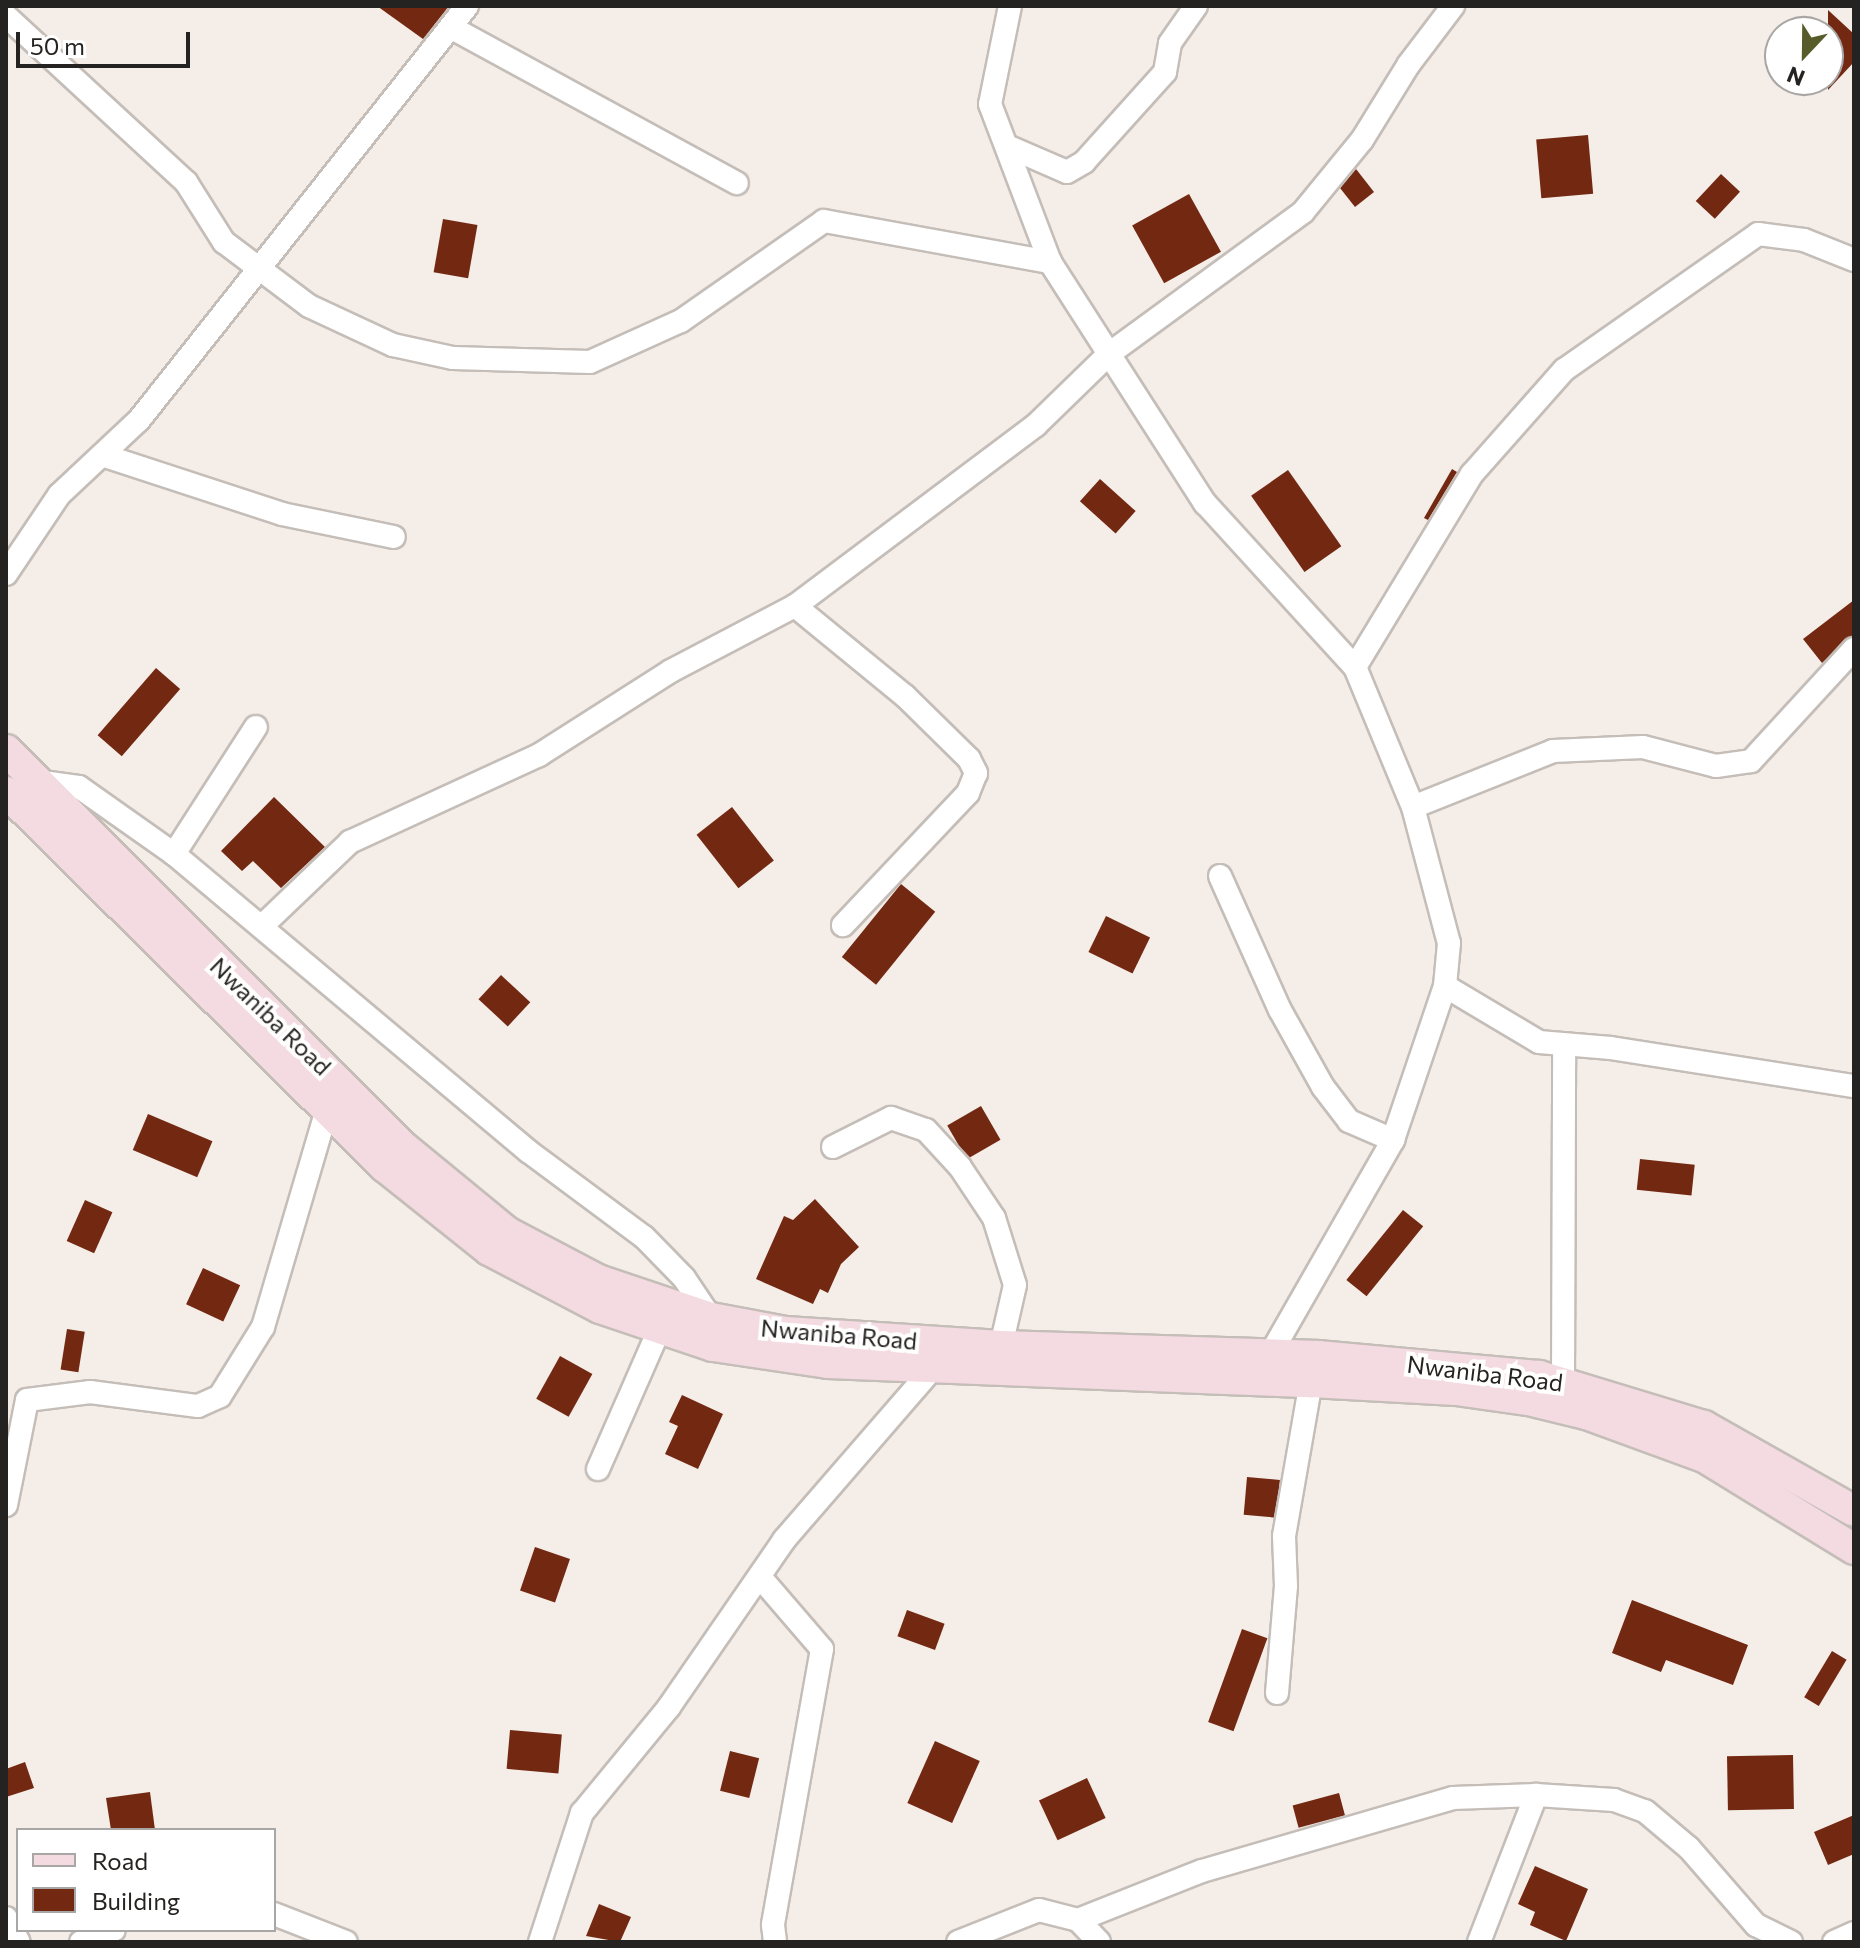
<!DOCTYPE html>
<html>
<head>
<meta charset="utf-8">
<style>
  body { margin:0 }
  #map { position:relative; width:1860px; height:1948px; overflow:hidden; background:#f4ede8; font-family:Commissioner,sans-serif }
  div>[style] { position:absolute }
  .building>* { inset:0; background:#732812; transform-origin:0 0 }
  .roads { filter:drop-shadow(2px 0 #c4bdb8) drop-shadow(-2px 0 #c4bdb8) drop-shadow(0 2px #c4bdb8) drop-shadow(0 -2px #c4bdb8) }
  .minor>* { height:22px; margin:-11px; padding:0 11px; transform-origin:11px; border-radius:11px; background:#fff }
  .secondary>* { height:30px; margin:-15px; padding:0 15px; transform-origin:15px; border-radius:15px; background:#f4dbe2 }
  span { translate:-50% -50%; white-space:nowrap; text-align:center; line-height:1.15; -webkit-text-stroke:8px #fff; paint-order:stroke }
  .street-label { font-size:24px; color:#252321 }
  .frame { position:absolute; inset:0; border:8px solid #252321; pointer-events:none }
  .legend { position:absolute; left:16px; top:1828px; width:260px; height:104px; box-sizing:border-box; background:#fff; border:2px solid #a8a7a6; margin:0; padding:10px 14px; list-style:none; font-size:24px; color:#252321 }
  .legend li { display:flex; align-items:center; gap:16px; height:40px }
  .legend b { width:40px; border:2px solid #a8a7a6 }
  .north { position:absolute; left:1764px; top:16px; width:80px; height:80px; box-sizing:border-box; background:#fff; border:2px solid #a8a7a6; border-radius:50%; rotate:202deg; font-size:22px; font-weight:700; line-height:32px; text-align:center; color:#252321 }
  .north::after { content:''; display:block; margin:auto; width:28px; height:36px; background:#565d2b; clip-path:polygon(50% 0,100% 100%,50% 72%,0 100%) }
  .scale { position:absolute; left:16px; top:32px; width:174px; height:36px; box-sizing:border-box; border:4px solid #252321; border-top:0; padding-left:10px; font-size:24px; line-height:28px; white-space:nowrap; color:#252321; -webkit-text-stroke:6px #fff; paint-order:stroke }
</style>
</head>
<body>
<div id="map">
  <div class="building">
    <div style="clip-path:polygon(377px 6px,449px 6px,423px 39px)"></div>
    <div style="clip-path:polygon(1828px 10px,1854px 34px,1854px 62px,1828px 90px)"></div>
    <div style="left:1588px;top:135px;width:59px;height:52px;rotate:85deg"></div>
    <div style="clip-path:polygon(1356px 169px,1374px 192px,1355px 207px,1340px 188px)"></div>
    <div style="left:1721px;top:174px;width:26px;height:37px;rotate:43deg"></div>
    <div style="left:1189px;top:194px;width:66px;height:65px;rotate:61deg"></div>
    <div style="left:443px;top:219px;width:35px;height:54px;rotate:10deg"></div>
    <div style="clip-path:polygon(1452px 469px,1457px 472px,1428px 520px,1424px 518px)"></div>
    <div style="left:1288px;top:470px;width:93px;height:45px;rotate:55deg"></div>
    <div style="left:1100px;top:479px;width:48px;height:30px;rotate:42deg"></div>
    <div style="clip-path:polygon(1854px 600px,1854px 635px,1822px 663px,1803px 639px)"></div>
    <div style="left:156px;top:668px;width:32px;height:89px;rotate:41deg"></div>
    <div style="clip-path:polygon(274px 797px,325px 847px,281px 888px,253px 861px,242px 871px,221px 851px)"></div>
    <div style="left:732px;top:807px;width:68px;height:45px;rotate:52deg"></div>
    <div style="left:901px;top:884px;width:44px;height:94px;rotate:39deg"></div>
    <div style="left:1106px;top:916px;width:49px;height:40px;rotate:26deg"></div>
    <div style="left:501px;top:975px;width:40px;height:33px;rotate:43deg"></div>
    <div style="left:981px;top:1106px;width:39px;height:39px;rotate:60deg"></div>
    <div style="left:148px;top:1114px;width:70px;height:39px;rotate:23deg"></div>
    <div style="left:1640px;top:1159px;width:55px;height:31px;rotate:6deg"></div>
    <div style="clip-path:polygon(815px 1199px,859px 1247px,841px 1264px,828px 1293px,820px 1289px,813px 1304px,756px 1279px,784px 1216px,793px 1220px)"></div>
    <div style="left:85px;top:1200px;width:30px;height:45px;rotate:24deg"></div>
    <div style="left:1403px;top:1210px;width:26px;height:90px;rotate:39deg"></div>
    <div style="left:203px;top:1268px;width:41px;height:40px;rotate:25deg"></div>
    <div style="left:67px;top:1329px;width:18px;height:41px;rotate:9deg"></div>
    <div style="left:560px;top:1356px;width:37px;height:49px;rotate:29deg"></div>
    <div style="clip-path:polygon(682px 1395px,723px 1414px,698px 1469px,665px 1454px,678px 1426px,669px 1422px)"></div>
    <div style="left:1247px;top:1477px;width:33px;height:38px;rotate:5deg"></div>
    <div style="left:535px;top:1547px;width:37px;height:46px;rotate:19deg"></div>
    <div style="clip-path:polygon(1632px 1600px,1748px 1645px,1733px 1685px,1666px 1660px,1661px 1672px,1612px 1653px)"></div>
    <div style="left:907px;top:1610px;width:40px;height:28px;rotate:20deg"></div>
    <div style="left:1242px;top:1629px;width:27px;height:99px;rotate:20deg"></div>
    <div style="left:1832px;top:1651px;width:17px;height:54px;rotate:31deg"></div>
    <div style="left:510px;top:1730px;width:52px;height:39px;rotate:5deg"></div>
    <div style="left:935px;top:1741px;width:49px;height:68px;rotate:24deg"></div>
    <div style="left:730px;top:1751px;width:30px;height:41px;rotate:14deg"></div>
    <div style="left:1793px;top:1755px;width:54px;height:66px;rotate:89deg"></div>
    <div style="clip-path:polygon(25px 1762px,34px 1788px,6px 1797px,6px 1769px)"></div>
    <div style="left:1087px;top:1778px;width:44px;height:53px;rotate:65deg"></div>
    <div style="clip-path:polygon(150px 1792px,155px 1830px,111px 1830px,106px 1798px)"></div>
    <div style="left:1339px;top:1793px;width:23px;height:48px;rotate:75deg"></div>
    <div style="clip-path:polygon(1854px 1815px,1854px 1854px,1828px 1865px,1814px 1832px)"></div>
    <div style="clip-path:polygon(1535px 1866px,1588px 1889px,1566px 1941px,1530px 1925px,1535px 1912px,1518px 1904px)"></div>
    <div style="clip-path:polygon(599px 1904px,631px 1917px,620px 1942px,586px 1936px)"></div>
  </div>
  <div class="roads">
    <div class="minor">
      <div style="left:1010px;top:6px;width:100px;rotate:101.5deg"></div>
      <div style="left:990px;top:104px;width:169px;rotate:69.2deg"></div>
      <div style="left:1050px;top:262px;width:287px;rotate:57.3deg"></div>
      <div style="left:1205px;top:503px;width:222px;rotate:47.6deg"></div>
      <div style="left:1355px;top:667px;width:152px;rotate:67.5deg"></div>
      <div style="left:1413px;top:807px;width:141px;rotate:75.2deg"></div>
      <div style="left:1449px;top:943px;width:43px;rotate:95.3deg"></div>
      <div style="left:1445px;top:986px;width:163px;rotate:108.7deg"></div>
      <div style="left:1393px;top:1140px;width:248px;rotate:119.8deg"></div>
      <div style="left:6px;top:16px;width:245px;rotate:42.7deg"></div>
      <div style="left:186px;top:182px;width:71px;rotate:57.7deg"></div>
      <div style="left:224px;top:242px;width:106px;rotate:37deg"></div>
      <div style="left:309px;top:306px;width:93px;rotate:24.9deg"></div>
      <div style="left:393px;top:345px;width:61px;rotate:12.2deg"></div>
      <div style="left:453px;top:358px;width:137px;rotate:1.7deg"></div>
      <div style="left:590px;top:362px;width:100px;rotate:-24.3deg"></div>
      <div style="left:681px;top:321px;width:174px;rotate:-35deg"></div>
      <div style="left:824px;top:221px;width:230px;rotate:10.3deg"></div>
      <div style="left:454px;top:29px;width:322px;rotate:28.6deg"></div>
      <div style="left:1007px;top:146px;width:65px;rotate:23.4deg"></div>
      <div style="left:1067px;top:172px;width:20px;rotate:-30deg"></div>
      <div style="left:1084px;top:162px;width:121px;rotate:-48deg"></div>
      <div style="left:1165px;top:72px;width:29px;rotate:-80deg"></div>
      <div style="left:1170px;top:43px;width:45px;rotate:-54.9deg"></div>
      <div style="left:102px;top:455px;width:189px;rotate:18.1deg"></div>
      <div style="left:282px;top:514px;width:114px;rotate:11.6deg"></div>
      <div style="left:6px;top:574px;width:95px;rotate:-56.1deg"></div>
      <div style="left:59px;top:495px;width:110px;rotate:-43.2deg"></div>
      <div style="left:139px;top:420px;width:528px;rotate:-51.61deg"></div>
      <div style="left:795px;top:606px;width:142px;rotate:39.3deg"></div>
      <div style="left:905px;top:696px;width:90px;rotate:44.5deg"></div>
      <div style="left:969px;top:759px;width:16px;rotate:63deg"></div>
      <div style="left:976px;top:773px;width:22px;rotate:112deg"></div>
      <div style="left:968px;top:793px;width:182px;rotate:133.4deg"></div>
      <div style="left:1355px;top:667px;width:226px;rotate:-58.8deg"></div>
      <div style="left:1472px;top:474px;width:139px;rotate:-48.5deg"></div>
      <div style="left:1564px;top:370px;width:237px;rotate:-35deg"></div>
      <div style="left:1758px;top:234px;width:46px;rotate:7.4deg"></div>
      <div style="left:1804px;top:240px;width:54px;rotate:21.8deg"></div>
      <div style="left:35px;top:781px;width:44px;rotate:7.8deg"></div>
      <div style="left:79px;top:787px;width:116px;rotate:35.2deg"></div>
      <div style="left:174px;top:854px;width:462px;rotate:40deg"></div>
      <div style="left:528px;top:1151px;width:144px;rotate:36.6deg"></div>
      <div style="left:644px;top:1237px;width:57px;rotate:45.7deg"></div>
      <div style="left:684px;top:1278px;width:48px;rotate:56deg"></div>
      <div style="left:1413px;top:807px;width:151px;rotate:-21.8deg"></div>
      <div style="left:1553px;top:751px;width:90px;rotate:-2.5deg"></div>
      <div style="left:1643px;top:747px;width:75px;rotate:14.6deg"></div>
      <div style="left:1716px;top:766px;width:35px;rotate:-8deg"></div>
      <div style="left:1751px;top:761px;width:152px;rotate:-47.4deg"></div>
      <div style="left:174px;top:854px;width:151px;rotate:-57.2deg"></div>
      <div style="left:1220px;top:876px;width:147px;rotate:65.9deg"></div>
      <div style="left:1280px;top:1010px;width:88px;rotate:60.8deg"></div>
      <div style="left:1323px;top:1087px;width:43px;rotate:52.6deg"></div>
      <div style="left:1349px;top:1121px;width:48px;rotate:23.4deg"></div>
      <div style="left:262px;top:926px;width:122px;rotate:-43.7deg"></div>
      <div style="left:350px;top:842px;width:208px;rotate:-24.7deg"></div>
      <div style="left:539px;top:755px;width:156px;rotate:-32.5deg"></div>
      <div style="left:671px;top:671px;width:140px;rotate:-27.7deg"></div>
      <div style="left:795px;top:606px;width:301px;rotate:-36.9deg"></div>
      <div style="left:1036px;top:425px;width:102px;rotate:-44.2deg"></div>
      <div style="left:1109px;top:354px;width:240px;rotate:-36.2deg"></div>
      <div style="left:1303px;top:212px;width:93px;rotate:-50.7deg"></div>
      <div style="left:1362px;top:140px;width:89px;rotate:-58.3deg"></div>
      <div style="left:1409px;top:64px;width:73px;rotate:-52.8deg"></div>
      <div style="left:1445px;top:986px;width:109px;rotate:30.8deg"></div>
      <div style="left:1539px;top:1042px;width:72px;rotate:4.8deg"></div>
      <div style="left:1611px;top:1048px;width:246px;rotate:8.9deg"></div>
      <div style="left:833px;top:1147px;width:65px;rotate:-26.6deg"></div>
      <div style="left:891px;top:1118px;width:37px;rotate:19deg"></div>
      <div style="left:926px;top:1130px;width:50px;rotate:47.4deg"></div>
      <div style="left:960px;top:1167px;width:61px;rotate:56.3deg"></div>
      <div style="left:994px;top:1218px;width:70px;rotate:72.6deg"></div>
      <div style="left:1015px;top:1285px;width:63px;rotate:102.9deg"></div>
      <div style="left:1563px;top:1382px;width:335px;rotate:-89.8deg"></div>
      <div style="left:598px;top:1469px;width:152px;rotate:-66.3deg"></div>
      <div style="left:6px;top:1505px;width:107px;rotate:-78.7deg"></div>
      <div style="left:27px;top:1400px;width:64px;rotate:-7.2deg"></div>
      <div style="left:90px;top:1392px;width:109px;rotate:7.4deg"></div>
      <div style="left:198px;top:1406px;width:24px;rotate:-24deg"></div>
      <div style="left:220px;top:1396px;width:81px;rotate:-58.1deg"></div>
      <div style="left:263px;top:1327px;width:226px;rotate:-73.6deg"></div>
      <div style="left:760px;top:1577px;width:95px;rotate:49.3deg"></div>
      <div style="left:822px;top:1649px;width:280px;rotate:100.1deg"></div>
      <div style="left:773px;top:1925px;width:17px;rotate:83deg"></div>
      <div style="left:1277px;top:1693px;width:107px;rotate:-85.2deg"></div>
      <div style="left:1286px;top:1586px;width:50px;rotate:-92.3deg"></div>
      <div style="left:1284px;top:1536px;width:156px;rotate:-80.1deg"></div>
      <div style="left:274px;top:1914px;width:77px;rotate:21.3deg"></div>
      <div style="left:6px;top:1918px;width:27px;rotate:62deg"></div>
      <div style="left:1078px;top:1920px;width:133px;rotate:-21.6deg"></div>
      <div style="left:1202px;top:1871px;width:261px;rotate:-16.2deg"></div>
      <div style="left:1453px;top:1798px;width:83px;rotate:-2.1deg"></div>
      <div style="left:1536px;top:1795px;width:78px;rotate:3.7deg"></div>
      <div style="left:1614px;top:1800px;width:33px;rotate:20deg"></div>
      <div style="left:1645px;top:1811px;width:57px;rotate:40.1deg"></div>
      <div style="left:1689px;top:1848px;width:102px;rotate:49deg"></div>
      <div style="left:1756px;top:1925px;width:39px;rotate:26deg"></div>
      <div style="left:81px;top:1942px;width:35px;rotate:-20deg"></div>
      <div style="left:540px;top:1942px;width:136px;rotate:-72deg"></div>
      <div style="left:582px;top:1813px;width:137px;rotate:-50.6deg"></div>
      <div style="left:669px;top:1707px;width:203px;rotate:-55.4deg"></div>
      <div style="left:784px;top:1540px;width:229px;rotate:-49.1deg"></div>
      <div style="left:958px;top:1942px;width:87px;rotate:-21.6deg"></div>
      <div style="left:1039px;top:1910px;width:40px;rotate:14.4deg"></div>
      <div style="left:1078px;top:1920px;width:30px;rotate:46deg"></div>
      <div style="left:1479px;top:1942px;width:158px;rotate:-68.8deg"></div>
      <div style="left:1834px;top:1942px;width:22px;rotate:-24deg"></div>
    </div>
    <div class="secondary">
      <div style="left:6px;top:750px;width:557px;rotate:45deg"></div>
      <div style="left:400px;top:1144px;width:139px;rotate:39.4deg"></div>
      <div style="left:507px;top:1232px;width:103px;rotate:27.8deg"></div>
      <div style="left:598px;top:1280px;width:119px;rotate:18.6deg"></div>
      <div style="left:711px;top:1318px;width:76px;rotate:10.6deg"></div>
      <div style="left:786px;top:1332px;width:215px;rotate:3.7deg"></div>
      <div style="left:1001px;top:1346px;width:318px;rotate:1.8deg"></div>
      <div style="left:1319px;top:1356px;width:221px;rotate:5.2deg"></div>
      <div style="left:1539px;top:1376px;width:172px;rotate:16.9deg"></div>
      <div style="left:1704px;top:1426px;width:172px;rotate:29.5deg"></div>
      <div style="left:6px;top:792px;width:533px;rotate:44.7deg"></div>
      <div style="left:385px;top:1167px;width:133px;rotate:38.6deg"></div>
      <div style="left:489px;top:1250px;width:125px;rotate:27.6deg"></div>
      <div style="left:600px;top:1308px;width:119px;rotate:18.6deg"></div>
      <div style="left:713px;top:1346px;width:116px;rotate:8.4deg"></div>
      <div style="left:828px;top:1363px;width:483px;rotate:2.3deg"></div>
      <div style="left:1311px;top:1382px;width:145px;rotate:3.2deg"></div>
      <div style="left:1456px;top:1390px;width:73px;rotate:7.9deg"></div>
      <div style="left:1528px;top:1400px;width:60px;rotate:13.6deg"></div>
      <div style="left:1586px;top:1414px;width:128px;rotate:20.1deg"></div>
      <div style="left:1706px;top:1458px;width:174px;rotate:31.6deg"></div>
    </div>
  </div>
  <div class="street-label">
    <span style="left:271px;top:1016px;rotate:44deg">Nwaniba Road</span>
    <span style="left:839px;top:1334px;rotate:5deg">Nwaniba Road</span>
    <span style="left:1485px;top:1373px;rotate:7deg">Nwaniba Road</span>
  </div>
  <div class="frame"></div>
  <ul class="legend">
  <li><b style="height:10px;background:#f4dbe2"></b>Road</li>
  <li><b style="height:22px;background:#732812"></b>Building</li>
  </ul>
  <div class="north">N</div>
  <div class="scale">50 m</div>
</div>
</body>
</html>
